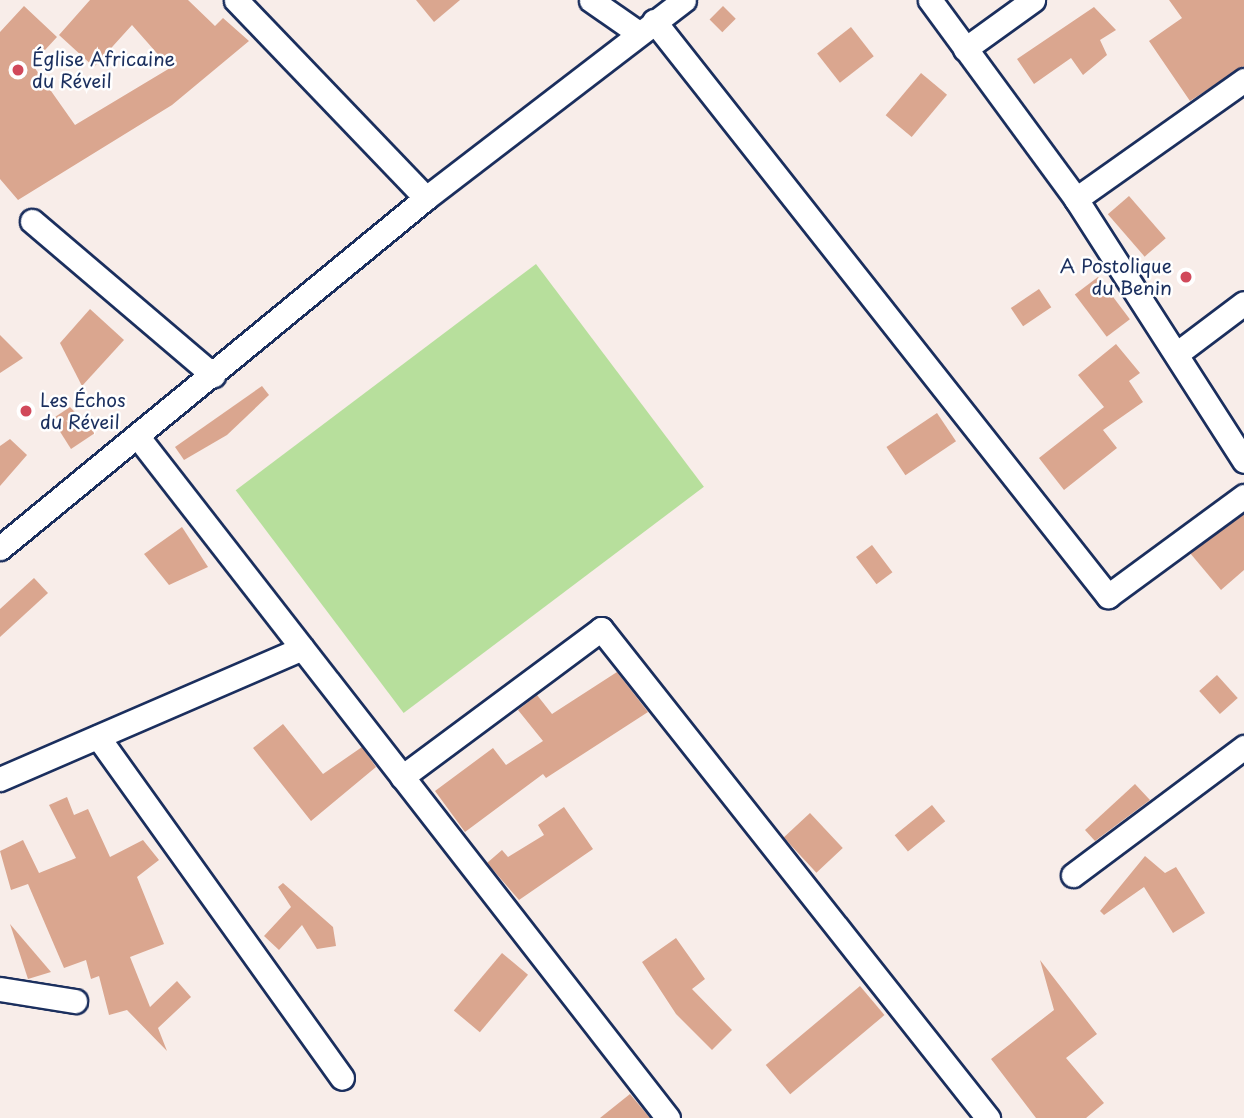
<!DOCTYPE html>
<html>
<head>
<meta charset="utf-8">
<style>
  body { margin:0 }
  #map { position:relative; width:1244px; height:1118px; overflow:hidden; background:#f8ede9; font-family:"Playpen Sans",sans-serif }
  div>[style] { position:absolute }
  .green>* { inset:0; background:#b7df9c; transform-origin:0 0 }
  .building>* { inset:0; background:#daa68f; transform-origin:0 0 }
  .roads { filter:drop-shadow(2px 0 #1b2f5e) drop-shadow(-2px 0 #1b2f5e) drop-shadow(0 2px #1b2f5e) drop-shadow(0 -2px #1b2f5e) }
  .minor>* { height:23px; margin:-11.5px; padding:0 11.5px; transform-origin:11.5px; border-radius:11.5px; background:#fff }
  .dots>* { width:19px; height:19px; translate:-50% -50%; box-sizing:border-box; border:4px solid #fff; border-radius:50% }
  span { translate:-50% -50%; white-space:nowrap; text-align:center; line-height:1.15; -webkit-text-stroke:5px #fff; paint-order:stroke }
  .poi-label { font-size:19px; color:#1b2f5e }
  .left { translate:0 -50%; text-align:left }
  .right { translate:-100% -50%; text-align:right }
</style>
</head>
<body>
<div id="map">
  <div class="green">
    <div style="left:536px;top:264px;width:279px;height:376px;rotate:53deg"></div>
  </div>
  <div class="building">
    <div style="clip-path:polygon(90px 0,188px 0,215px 26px,223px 18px,249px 41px,172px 105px,18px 200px,0 179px,0 32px,24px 6px,57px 37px,32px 64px,75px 125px,170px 68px,132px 25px,94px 67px,59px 35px)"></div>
    <div style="clip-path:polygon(416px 0,460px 0,434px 22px)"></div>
    <div style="clip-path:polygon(1169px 0,1244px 0,1244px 66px,1190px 101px,1149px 41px,1182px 18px)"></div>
    <div style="left:723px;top:6px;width:18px;height:19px;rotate:45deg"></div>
    <div style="clip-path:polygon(1094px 7px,1116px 30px,1100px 40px,1107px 55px,1083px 75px,1071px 58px,1034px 84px,1017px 59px)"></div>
    <div style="left:851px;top:27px;width:37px;height:43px;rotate:52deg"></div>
    <div style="left:921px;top:73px;width:34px;height:55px;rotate:40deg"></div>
    <div style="left:1129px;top:196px;width:56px;height:28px;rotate:49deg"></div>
    <div style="left:1098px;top:277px;width:53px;height:29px;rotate:53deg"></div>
    <div style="left:1039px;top:289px;width:22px;height:34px;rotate:56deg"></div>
    <div style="clip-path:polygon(90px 309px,124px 340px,82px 386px,60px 343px)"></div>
    <div style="clip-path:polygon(0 335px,23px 358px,0 373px)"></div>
    <div style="clip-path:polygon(1116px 344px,1140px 373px,1129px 381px,1143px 402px,1103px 430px,1117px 448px,1064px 490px,1039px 458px,1104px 407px,1078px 375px)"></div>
    <div style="clip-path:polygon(262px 386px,269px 395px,227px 435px,184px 460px,175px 447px)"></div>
    <div style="clip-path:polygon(70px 407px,95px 433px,71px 449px,52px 419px)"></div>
    <div style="left:937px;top:413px;width:34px;height:61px;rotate:56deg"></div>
    <div style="clip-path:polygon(10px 439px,27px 455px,0 486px,0 446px)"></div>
    <div style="clip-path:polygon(1244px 513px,1244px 570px,1221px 590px,1190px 553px)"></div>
    <div style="clip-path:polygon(182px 527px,208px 567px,169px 585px,144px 554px)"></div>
    <div style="left:872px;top:545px;width:34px;height:20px;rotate:53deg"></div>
    <div style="clip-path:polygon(34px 578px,48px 593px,0 637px,0 609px)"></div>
    <div style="clip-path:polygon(617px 672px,648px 712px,546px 778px,543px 774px,465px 832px,435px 791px,493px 748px,506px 765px,543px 741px,518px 710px,537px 695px,552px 714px)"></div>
    <div style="left:1217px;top:675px;width:31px;height:24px;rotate:48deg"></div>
    <div style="clip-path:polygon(283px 724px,323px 774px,362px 747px,376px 767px,311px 821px,253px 748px)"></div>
    <div style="clip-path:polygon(1135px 784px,1150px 800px,1095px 841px,1085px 830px)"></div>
    <div style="clip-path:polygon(67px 797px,74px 815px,88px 809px,110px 857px,143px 840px,159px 860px,137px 877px,164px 944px,130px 957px,150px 1007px,177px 981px,191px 997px,158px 1028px,167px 1051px,127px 1010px,109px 1015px,99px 976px,91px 979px,86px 960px,64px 968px,28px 884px,11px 890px,0 851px,23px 840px,39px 873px,76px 858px,49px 805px)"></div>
    <div style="left:932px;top:805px;width:21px;height:48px;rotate:51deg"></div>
    <div style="clip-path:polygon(564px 807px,593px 849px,519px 900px,487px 863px,502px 850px,508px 857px,544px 835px,538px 825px)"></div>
    <div style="left:810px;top:813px;width:48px;height:36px;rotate:47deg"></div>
    <div style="clip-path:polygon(1145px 856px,1165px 873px,1176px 867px,1205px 913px,1173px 933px,1144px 887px,1104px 915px,1100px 911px)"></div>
    <div style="clip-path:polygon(283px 883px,333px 927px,336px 946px,317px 949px,302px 925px,279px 950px,264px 936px,291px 907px,278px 887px)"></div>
    <div style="clip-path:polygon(10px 924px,51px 972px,28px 979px)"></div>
    <div style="clip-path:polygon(676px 938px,705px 979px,692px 989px,732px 1030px,712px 1050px,676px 1014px,642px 962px)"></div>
    <div style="left:502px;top:953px;width:34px;height:75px;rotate:40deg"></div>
    <div style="clip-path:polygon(1040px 960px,1097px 1034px,1066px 1058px,1104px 1103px,1086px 1118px,1036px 1118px,991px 1059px,1054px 1010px)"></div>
    <div style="left:860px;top:986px;width:38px;height:123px;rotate:50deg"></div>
    <div style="clip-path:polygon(630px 1094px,650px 1118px,600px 1118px)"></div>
  </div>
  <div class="roads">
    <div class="minor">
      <div style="left:236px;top:0;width:274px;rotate:46.2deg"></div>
      <div style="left:591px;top:0;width:56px;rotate:34.8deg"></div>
      <div style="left:930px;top:0;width:247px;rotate:53.7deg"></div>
      <div style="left:1076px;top:199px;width:311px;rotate:57.3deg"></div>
      <div style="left:654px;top:21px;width:733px;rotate:51.71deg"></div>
      <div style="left:1108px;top:596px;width:169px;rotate:-36.3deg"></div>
      <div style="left:965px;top:49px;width:84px;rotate:-35.8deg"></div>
      <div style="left:1076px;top:199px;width:206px;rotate:-35.3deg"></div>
      <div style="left:32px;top:221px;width:238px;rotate:40.4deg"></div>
      <div style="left:1179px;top:352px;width:81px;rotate:-37deg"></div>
      <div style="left:138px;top:437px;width:863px;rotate:52.11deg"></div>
      <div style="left:0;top:548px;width:551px;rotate:-39.41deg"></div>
      <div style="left:426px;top:198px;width:325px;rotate:-37.5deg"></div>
      <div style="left:98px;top:737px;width:419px;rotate:54.4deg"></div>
      <div style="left:402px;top:777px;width:248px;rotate:-36.6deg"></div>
      <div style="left:601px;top:629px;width:624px;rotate:51.64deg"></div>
      <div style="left:0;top:779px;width:329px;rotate:-23.4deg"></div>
      <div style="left:1073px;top:875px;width:214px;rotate:-36.8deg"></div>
      <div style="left:0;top:989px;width:76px;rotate:9.1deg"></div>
    </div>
  </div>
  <div class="dots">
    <div style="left:18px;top:70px;background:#d1495b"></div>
    <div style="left:1186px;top:277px;background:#d1495b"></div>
    <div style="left:26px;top:411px;background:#d1495b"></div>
  </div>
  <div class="poi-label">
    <span class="left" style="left:32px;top:70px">Église Africaine<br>du Réveil</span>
    <span class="right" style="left:1172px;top:277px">A Postolique<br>du Benin</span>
    <span class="left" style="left:40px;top:411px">Les Échos<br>du Réveil</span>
  </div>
</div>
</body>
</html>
